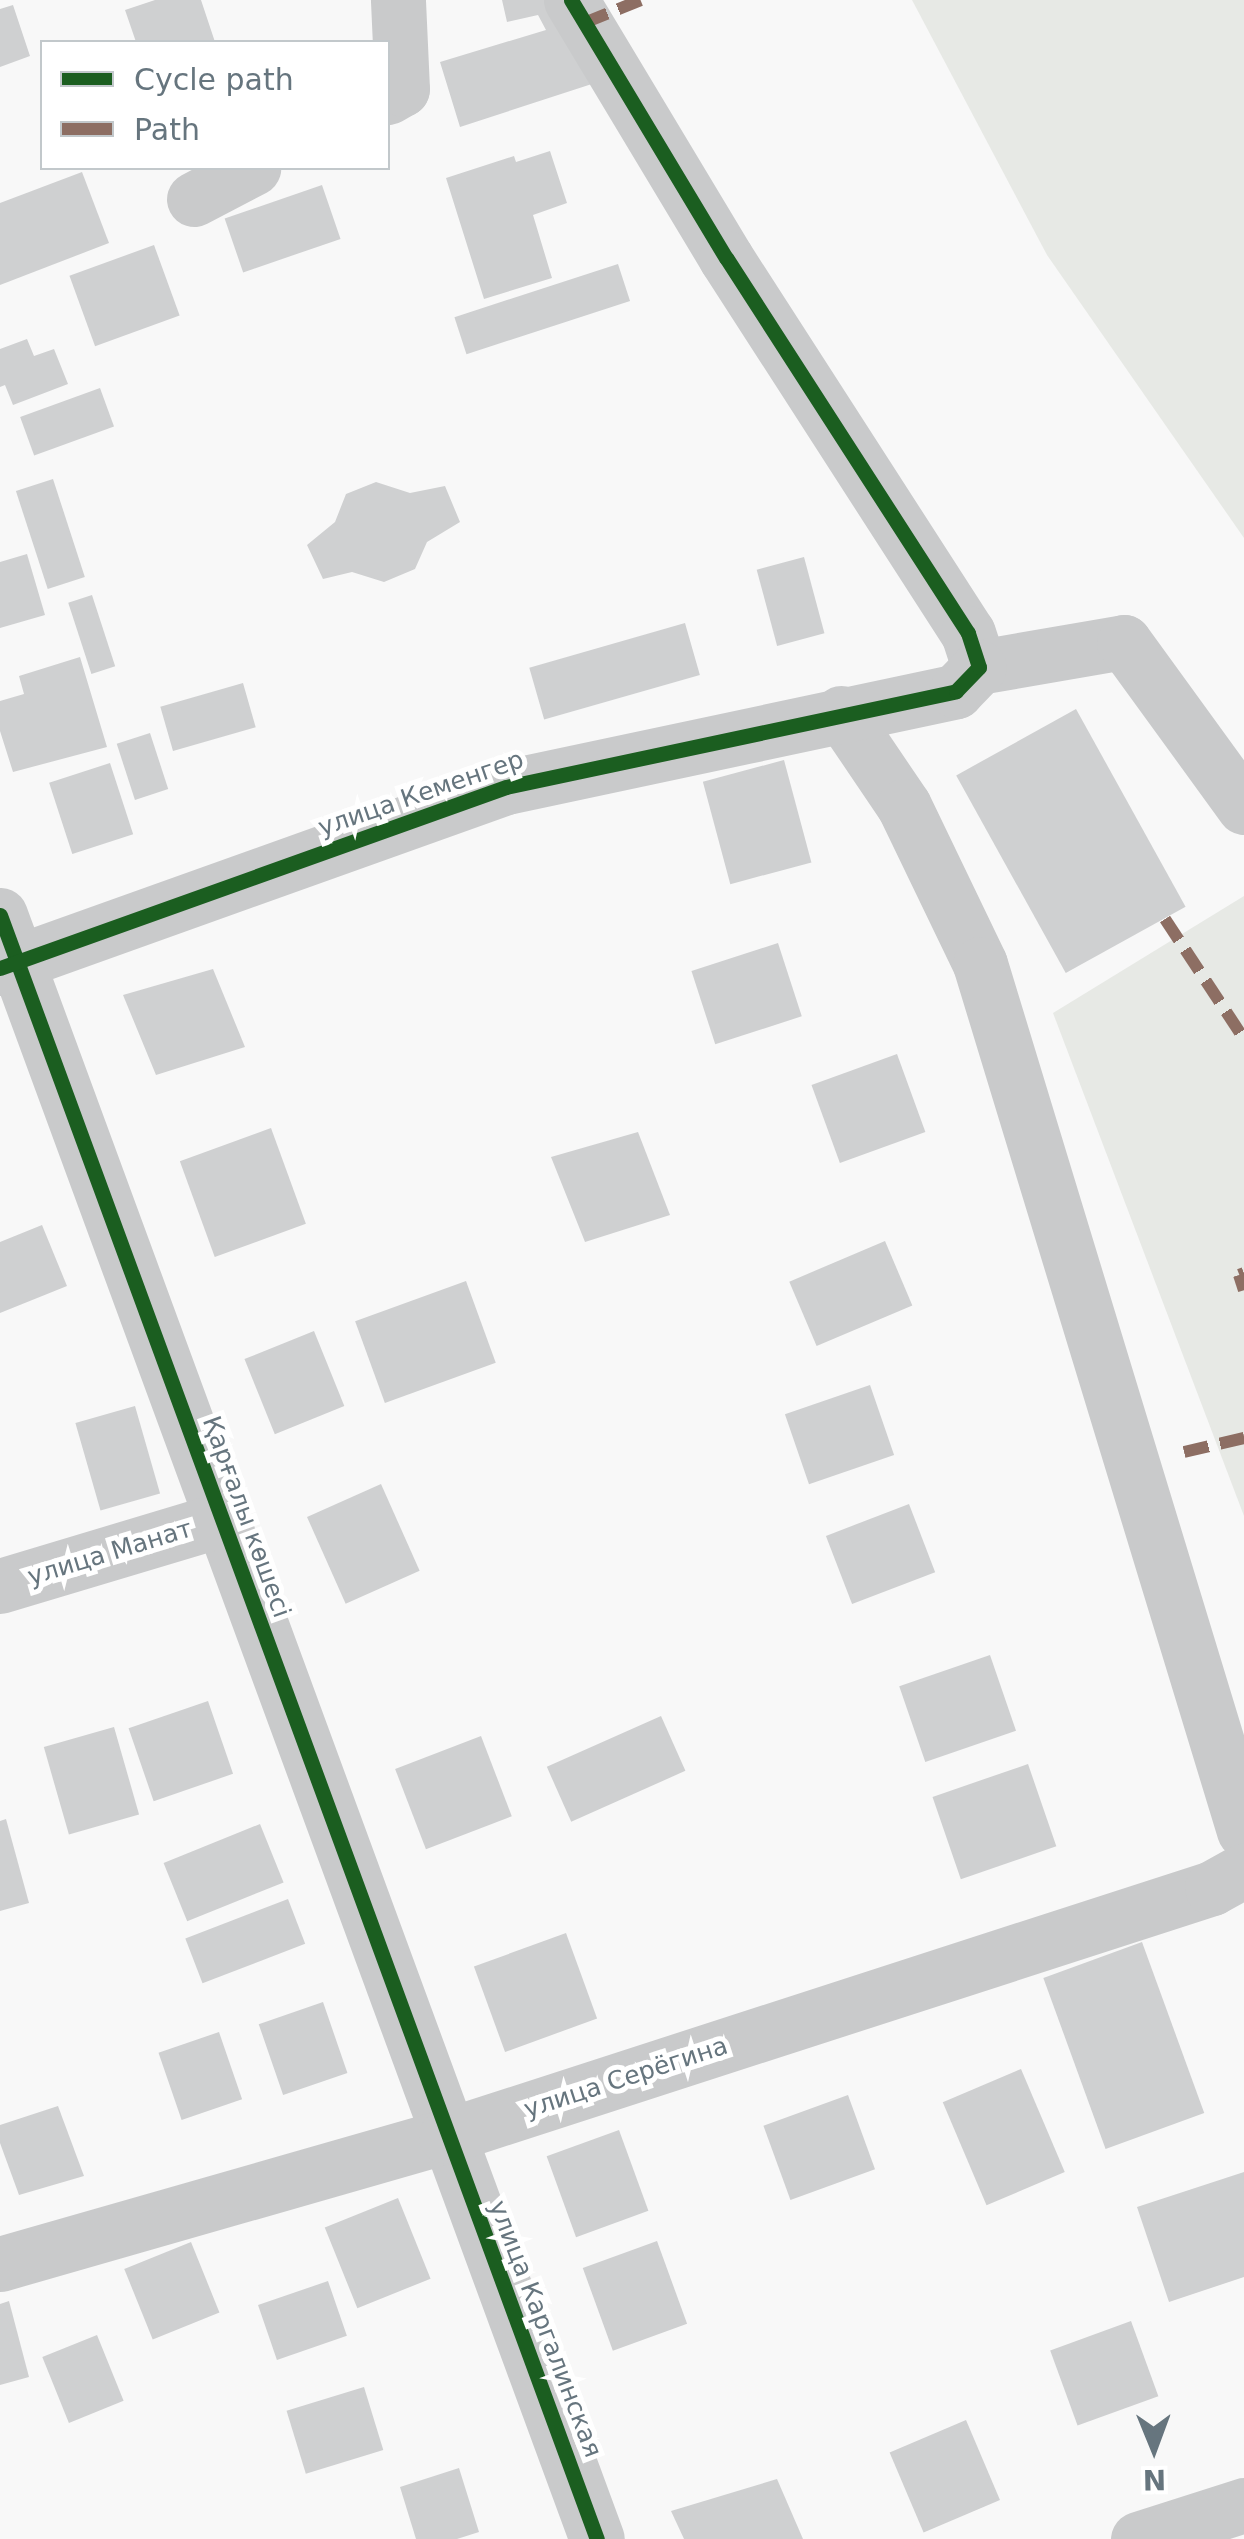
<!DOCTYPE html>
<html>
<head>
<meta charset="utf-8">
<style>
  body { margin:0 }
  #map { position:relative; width:1244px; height:2539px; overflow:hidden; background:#f8f8f8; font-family:"DejaVu Sans",sans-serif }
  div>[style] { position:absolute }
  .green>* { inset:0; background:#e7e9e5 }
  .building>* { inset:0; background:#cfd0d1; transform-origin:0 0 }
  .minor>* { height:55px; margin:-27.5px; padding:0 27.5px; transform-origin:27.5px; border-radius:27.5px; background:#c9cacb }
  .quiet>* { height:12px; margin-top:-6px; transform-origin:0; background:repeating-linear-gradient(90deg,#8d6e63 0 25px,transparent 0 37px) }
  .cycleway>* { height:15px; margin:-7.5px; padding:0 7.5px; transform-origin:7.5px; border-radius:7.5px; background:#1b5e20 }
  span { translate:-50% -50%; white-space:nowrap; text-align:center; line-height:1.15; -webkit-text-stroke:10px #fff; paint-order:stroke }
  .street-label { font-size:25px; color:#66757e }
  .legend { position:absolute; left:40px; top:40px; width:350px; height:130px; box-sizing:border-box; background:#fff; border:2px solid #c2c8cb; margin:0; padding:12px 18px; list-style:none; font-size:30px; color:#66757e }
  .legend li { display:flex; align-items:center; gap:20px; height:50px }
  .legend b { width:50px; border:2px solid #c2c8cb }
  .north { position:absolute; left:1104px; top:2399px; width:100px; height:100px; -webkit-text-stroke:8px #fff; paint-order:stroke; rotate:179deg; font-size:28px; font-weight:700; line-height:40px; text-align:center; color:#66757e }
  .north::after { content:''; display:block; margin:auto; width:35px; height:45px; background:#66757e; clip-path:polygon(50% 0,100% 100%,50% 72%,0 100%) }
</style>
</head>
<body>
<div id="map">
  <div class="green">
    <div style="clip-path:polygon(912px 0,1244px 0,1244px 538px,1047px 255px)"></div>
    <div style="clip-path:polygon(1244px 896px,1244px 1516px,1053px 1013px)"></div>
  </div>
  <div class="building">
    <div style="clip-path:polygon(155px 0,201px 0,215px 42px,136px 42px,125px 10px)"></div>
    <div style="clip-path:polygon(502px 0,556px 0,598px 82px,460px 127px,440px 62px,546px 30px,538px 15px,507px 22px)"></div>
    <div style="clip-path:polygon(13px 5px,30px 56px,0 67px,0 9px)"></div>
    <div style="clip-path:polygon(550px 151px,567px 203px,533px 215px,552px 278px,484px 299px,446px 178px,514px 156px,516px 162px)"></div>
    <div style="clip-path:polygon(82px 172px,109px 243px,0 285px,0 203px)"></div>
    <div style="left:322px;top:185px;width:57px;height:103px;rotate:71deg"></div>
    <div style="left:154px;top:245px;width:75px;height:90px;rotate:70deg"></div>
    <div style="left:618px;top:264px;width:39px;height:172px;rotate:72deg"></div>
    <div style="clip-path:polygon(27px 339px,34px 356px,54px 349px,68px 384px,13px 405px,5px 385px,0 387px,0 349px)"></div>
    <div style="left:100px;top:388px;width:41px;height:85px;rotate:70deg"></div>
    <div style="left:53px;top:479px;width:103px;height:39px;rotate:72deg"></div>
    <div style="clip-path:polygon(376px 482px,410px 493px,445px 486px,460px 522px,427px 542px,415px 569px,384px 582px,352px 572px,323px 579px,307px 545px,335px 522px,346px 494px)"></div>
    <div style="clip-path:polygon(27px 554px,45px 615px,0 628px,0 562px)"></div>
    <div style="left:804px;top:557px;width:79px;height:49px;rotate:75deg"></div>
    <div style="left:92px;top:595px;width:75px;height:25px;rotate:72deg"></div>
    <div style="left:685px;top:623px;width:54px;height:162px;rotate:74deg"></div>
    <div style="clip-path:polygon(80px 657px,107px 747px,13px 772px,0 731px,0 701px,24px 694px,19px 676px)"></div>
    <div style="left:243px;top:683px;width:46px;height:86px;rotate:74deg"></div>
    <div style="left:1076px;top:709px;width:226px;height:137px;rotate:61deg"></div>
    <div style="left:150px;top:733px;width:59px;height:35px;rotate:72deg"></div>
    <div style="left:784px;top:760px;width:106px;height:84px;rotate:75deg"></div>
    <div style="left:110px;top:763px;width:75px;height:64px;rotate:72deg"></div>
    <div style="left:778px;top:943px;width:77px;height:91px;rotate:72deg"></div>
    <div style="clip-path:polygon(213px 969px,245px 1047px,156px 1075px,123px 995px)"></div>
    <div style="left:897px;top:1054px;width:83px;height:91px;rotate:70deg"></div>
    <div style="left:271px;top:1128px;width:102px;height:97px;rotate:70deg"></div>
    <div style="clip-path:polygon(638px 1132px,670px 1215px,585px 1242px,551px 1157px)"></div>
    <div style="clip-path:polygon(42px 1225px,67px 1286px,0 1313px,0 1242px)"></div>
    <div style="left:885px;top:1241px;width:70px;height:104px;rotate:67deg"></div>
    <div style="left:466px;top:1281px;width:87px;height:118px;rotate:70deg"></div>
    <div style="left:314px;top:1331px;width:81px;height:75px;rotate:68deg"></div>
    <div style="left:870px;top:1385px;width:74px;height:90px;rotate:71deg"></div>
    <div style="left:135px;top:1406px;width:91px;height:62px;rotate:74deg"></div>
    <div style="left:381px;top:1484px;width:95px;height:81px;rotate:66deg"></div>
    <div style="left:909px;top:1504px;width:73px;height:89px;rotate:69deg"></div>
    <div style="left:990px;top:1655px;width:80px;height:96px;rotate:71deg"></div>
    <div style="left:208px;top:1701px;width:77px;height:84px;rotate:71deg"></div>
    <div style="left:661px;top:1716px;width:60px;height:125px;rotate:66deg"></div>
    <div style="left:114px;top:1727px;width:91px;height:73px;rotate:74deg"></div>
    <div style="left:481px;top:1736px;width:86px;height:92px;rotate:69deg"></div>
    <div style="left:1028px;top:1764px;width:87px;height:101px;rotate:71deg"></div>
    <div style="clip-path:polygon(6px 1819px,29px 1903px,0 1911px,0 1821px)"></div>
    <div style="left:260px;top:1824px;width:63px;height:104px;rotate:68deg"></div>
    <div style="left:288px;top:1899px;width:48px;height:110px;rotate:69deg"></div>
    <div style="left:566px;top:1933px;width:91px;height:98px;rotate:70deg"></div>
    <div style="left:1142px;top:1942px;width:182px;height:105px;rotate:70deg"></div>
    <div style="left:323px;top:2002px;width:75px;height:68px;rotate:71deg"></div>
    <div style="left:219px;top:2032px;width:71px;height:64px;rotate:71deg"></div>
    <div style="left:1021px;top:2069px;width:112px;height:85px;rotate:67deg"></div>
    <div style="left:848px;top:2095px;width:79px;height:90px;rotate:70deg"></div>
    <div style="clip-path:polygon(58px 2106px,84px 2176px,19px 2195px,0 2143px,0 2125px)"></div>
    <div style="left:619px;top:2130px;width:86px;height:77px;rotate:70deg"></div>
    <div style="clip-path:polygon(1244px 2172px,1244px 2277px,1169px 2302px,1137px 2207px)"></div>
    <div style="left:398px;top:2198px;width:87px;height:79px;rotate:68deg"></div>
    <div style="left:657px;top:2241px;width:88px;height:79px;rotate:70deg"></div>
    <div style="left:191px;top:2242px;width:76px;height:72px;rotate:68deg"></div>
    <div style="left:328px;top:2281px;width:58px;height:74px;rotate:71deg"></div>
    <div style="clip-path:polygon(9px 2301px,29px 2377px,0 2385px,0 2304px)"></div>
    <div style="left:1131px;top:2321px;width:80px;height:86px;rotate:70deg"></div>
    <div style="left:97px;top:2335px;width:71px;height:59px;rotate:68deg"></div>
    <div style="left:364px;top:2387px;width:66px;height:81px;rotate:73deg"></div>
    <div style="left:966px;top:2420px;width:87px;height:83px;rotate:67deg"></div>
    <div style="clip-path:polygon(459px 2468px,479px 2532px,457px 2539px,416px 2539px,400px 2487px)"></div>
    <div style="clip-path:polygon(777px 2479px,803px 2539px,684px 2539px,671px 2511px)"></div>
  </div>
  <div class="minor">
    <div style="left:571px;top:0;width:301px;rotate:59deg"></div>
    <div style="left:726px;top:258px;width:446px;rotate:57.2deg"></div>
    <div style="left:968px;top:633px;width:36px;rotate:72deg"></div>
    <div style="left:388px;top:97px;width:16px;rotate:-30deg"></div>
    <div style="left:402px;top:89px;width:89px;rotate:-92.6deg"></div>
    <div style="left:194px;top:199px;width:67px;rotate:-27.7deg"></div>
    <div style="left:979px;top:667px;width:147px;rotate:-9.8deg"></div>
    <div style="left:1124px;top:642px;width:204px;rotate:54deg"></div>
    <div style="left:841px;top:713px;width:112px;rotate:55.9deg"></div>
    <div style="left:904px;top:806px;width:175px;rotate:64.3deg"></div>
    <div style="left:980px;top:964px;width:906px;rotate:73.06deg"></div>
    <div style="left:0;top:915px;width:1730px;rotate:69.82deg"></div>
    <div style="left:0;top:968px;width:537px;rotate:-19.68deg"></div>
    <div style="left:506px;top:787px;width:460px;rotate:-12deg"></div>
    <div style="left:956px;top:691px;width:33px;rotate:-46deg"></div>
    <div style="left:0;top:1586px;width:230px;rotate:-16.7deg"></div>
    <div style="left:0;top:2264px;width:464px;rotate:-16deg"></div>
    <div style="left:446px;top:2136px;width:805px;rotate:-17.94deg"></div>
    <div style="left:1212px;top:1888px;width:37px;rotate:-29deg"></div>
    <div style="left:1138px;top:2539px;width:111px;rotate:-17.8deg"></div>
  </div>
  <div class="quiet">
    <div style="left:584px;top:23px;width:61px;rotate:-22deg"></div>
    <div style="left:1165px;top:919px;width:144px;rotate:56.6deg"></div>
    <div style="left:1244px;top:1273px;width:5px;rotate:158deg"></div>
    <div style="left:1239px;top:1275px;width:16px;rotate:72deg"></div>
    <div style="left:1184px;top:1452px;width:62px;rotate:-13.1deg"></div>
  </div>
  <div class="cycleway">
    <div style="left:0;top:915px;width:1730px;rotate:69.82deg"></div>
    <div style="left:0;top:968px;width:537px;rotate:-19.68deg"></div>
    <div style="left:506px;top:787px;width:460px;rotate:-12deg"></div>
    <div style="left:956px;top:691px;width:33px;rotate:-46deg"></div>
    <div style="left:979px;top:667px;width:36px;rotate:-108deg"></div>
    <div style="left:968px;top:633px;width:446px;rotate:-122.8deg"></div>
    <div style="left:726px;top:258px;width:301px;rotate:-121deg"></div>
  </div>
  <div class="street-label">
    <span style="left:421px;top:794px;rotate:-19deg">улица Кеменгер</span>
    <span style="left:246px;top:1517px;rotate:70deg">Қарғалы көшесі</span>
    <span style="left:110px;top:1553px;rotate:-17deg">улица Манат</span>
    <span style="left:626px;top:2078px;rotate:-18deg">улица Серёгина</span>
    <span style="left:545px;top:2329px;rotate:69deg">улица Каргалинская</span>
  </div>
  <ul class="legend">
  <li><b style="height:12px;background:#1b5e20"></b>Cycle path</li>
  <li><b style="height:12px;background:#8d6e63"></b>Path</li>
  </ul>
  <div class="north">N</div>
</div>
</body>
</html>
